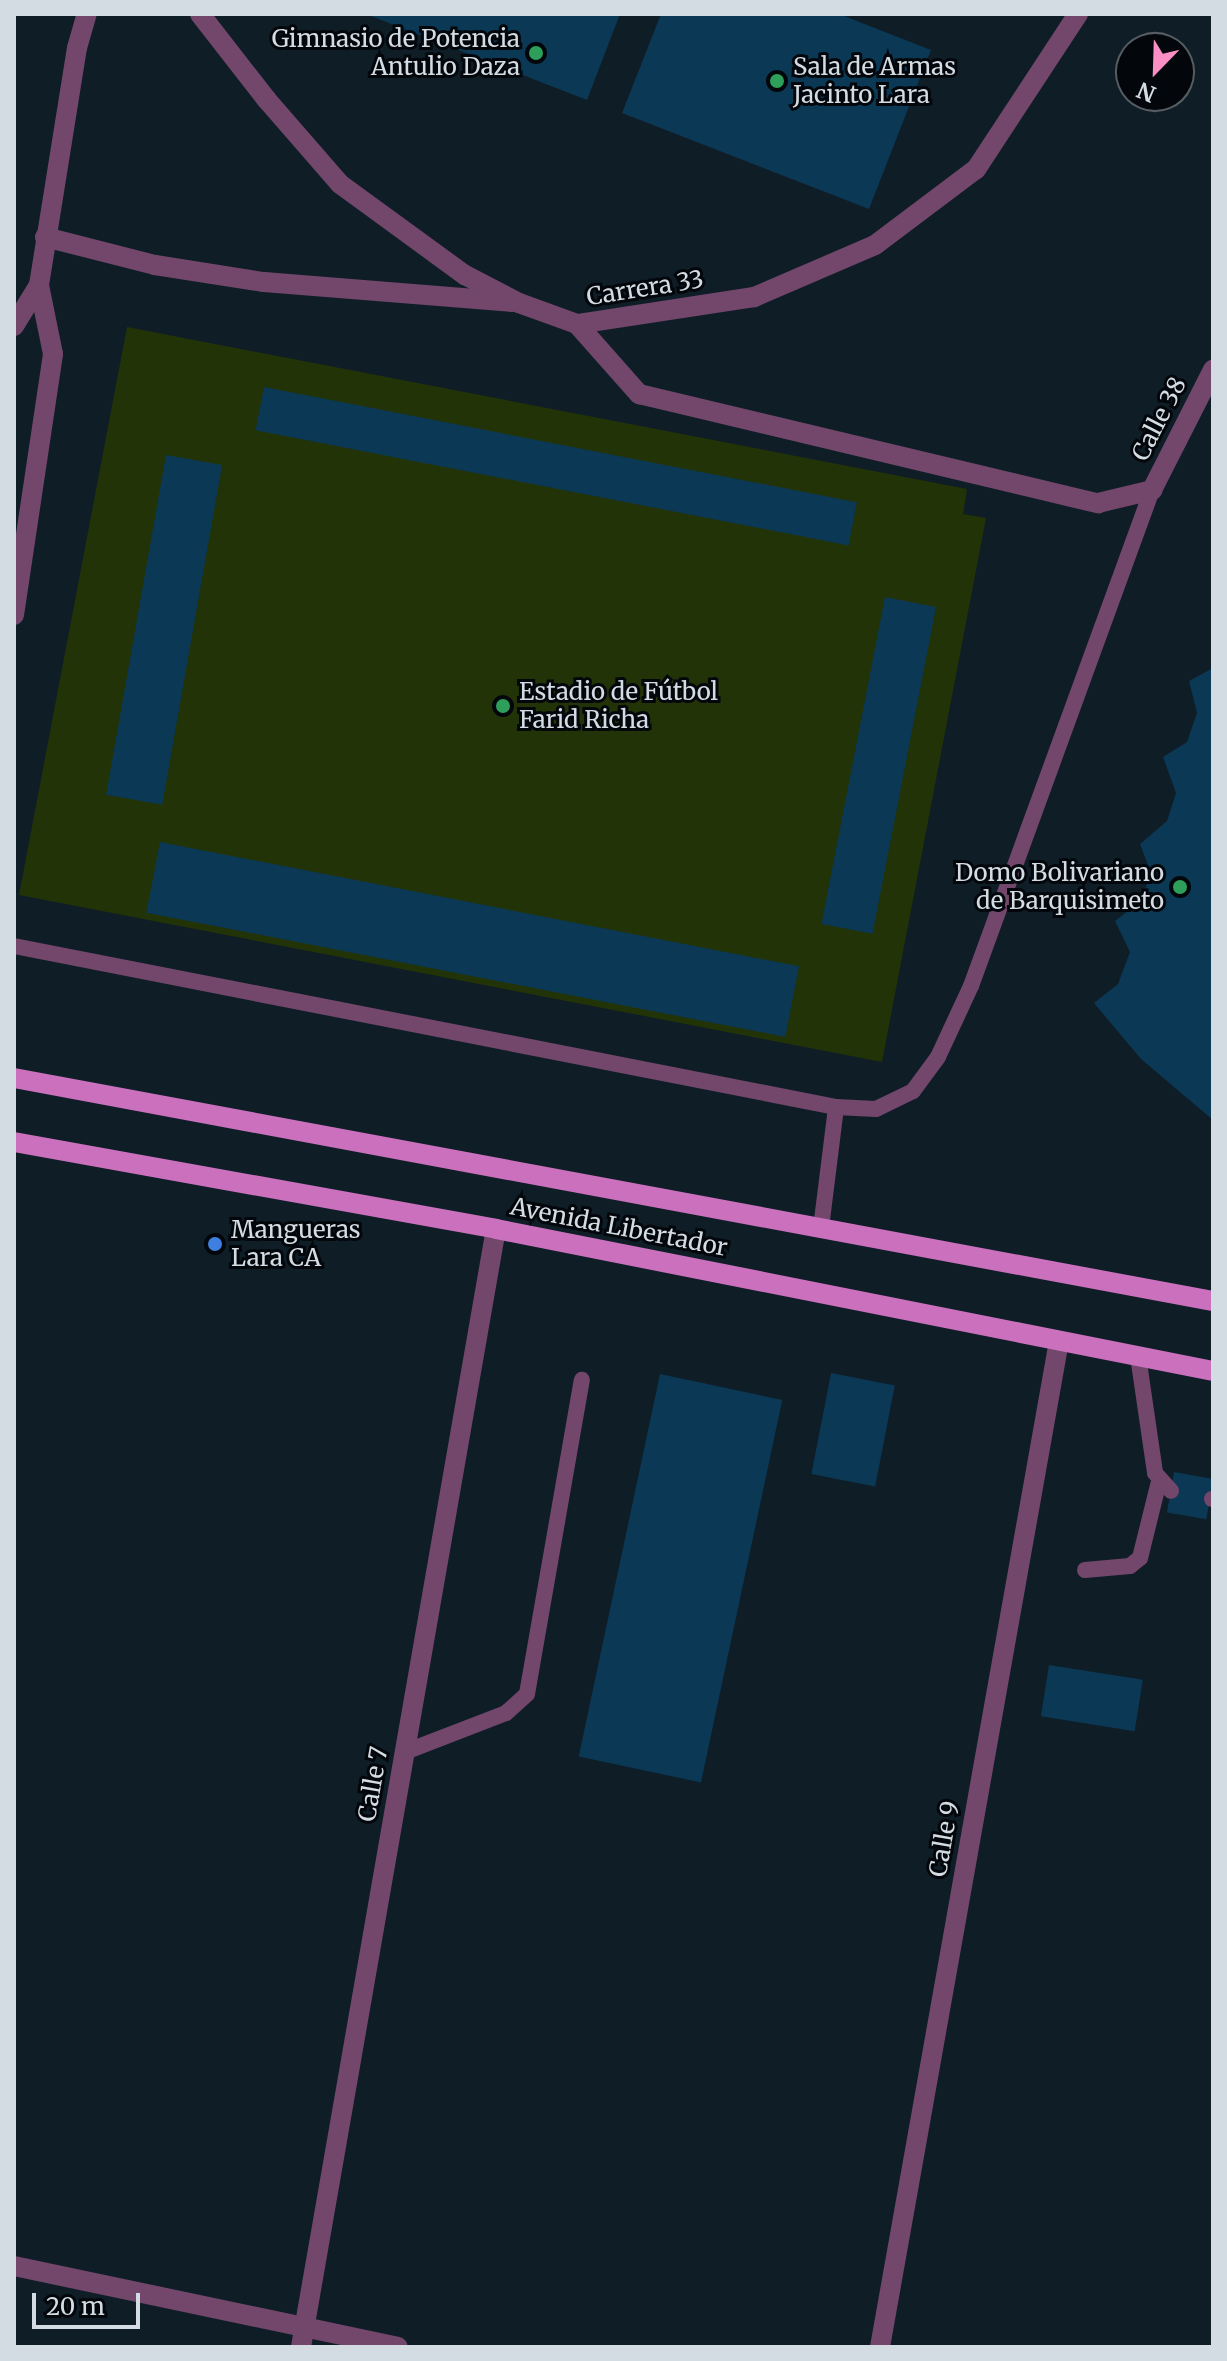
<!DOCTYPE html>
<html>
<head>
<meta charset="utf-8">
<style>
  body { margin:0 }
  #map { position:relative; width:1227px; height:2361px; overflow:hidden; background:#0f1d27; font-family:Merriweather,serif }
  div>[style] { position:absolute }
  .green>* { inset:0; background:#223308 }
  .building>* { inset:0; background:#0b3854; transform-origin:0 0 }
  .service>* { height:16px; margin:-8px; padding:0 8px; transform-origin:8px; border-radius:8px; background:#72476b }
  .minor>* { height:20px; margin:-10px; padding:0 10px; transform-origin:10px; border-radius:10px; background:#72476b }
  .primary>* { height:20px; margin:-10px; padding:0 10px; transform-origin:10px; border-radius:10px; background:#ca70bd }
  .dots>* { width:22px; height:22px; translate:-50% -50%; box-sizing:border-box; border:4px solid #03070b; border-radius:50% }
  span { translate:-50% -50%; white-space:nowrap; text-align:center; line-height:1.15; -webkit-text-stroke:6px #03070b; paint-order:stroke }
  .poi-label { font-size:24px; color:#d3dce3 }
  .right { translate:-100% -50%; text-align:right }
  .left { translate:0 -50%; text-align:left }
  .street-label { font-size:24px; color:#d3dce3 }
  .frame { position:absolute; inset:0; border:16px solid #d3dce3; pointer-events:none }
  .north { position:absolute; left:1115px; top:32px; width:80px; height:80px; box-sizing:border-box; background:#03070b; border:2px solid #565c61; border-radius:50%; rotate:203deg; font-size:22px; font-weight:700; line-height:32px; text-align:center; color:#d3dce3 }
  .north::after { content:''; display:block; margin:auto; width:28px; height:36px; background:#fb8fc5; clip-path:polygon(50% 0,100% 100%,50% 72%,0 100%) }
  .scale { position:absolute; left:32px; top:2293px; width:108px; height:36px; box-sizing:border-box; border:4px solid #d3dce3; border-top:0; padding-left:10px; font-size:24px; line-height:28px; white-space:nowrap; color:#d3dce3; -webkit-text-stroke:6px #03070b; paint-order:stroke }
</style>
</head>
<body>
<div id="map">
  <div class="green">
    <div style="clip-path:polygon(127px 327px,967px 489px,963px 514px,986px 518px,882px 1062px,19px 895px)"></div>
  </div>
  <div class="building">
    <div style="clip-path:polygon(366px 14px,620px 14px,587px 100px)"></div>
    <div style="clip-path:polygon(661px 14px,839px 14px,931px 50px,869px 209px,622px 113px)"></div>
    <div style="left:264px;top:387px;width:604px;height:44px;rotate:11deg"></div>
    <div style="left:166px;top:455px;width:57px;height:345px;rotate:10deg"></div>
    <div style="left:885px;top:597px;width:52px;height:333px;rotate:11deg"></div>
    <div style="clip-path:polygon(1213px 668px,1213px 1120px,1141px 1059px,1094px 1003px,1118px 984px,1130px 952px,1115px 921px,1141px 901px,1151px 873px,1140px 844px,1167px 821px,1176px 793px,1163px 757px,1187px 742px,1197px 713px,1189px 681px)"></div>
    <div style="left:160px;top:842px;width:651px;height:72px;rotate:11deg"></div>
    <div style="left:831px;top:1373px;width:65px;height:103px;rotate:11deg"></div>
    <div style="left:660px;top:1374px;width:125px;height:391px;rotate:12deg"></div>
    <div style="left:1174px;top:1472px;width:40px;height:41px;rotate:10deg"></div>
    <div style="left:1049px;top:1665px;width:95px;height:52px;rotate:9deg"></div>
  </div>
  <div class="service">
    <div style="left:14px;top:946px;width:838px;rotate:11.08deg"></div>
    <div style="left:836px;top:1107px;width:40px;rotate:2.9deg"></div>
    <div style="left:876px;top:1109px;width:41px;rotate:-25.9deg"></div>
    <div style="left:913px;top:1091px;width:42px;rotate:-53.7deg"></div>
    <div style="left:938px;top:1057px;width:78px;rotate:-65.1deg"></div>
    <div style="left:971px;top:986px;width:528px;rotate:-69.95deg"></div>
    <div style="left:821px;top:1228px;width:122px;rotate:-82.9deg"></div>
    <div style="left:1138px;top:1356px;width:118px;rotate:81.7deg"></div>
    <div style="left:1155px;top:1473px;width:24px;rotate:48deg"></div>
    <div style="left:1212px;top:1499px;width:1px"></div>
    <div style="left:1085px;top:1570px;width:45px;rotate:-5.1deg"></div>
    <div style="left:1130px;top:1566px;width:13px;rotate:-39deg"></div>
    <div style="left:1140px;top:1558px;width:79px;rotate:-76.1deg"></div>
    <div style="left:405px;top:1752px;width:108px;rotate:-21.1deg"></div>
    <div style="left:506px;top:1713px;width:28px;rotate:-42deg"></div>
    <div style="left:527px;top:1694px;width:319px;rotate:-80.1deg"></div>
  </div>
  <div class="minor">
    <div style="left:200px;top:14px;width:109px;rotate:52.1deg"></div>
    <div style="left:267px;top:100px;width:111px;rotate:49deg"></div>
    <div style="left:340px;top:184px;width:155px;rotate:36.1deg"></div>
    <div style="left:465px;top:275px;width:61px;rotate:27.4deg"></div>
    <div style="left:519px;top:303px;width:62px;rotate:19.9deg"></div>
    <div style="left:1078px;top:14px;width:186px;rotate:123.3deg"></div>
    <div style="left:976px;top:169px;width:126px;rotate:143deg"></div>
    <div style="left:875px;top:245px;width:132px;rotate:156.7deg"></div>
    <div style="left:754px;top:297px;width:179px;rotate:171.3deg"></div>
    <div style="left:577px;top:324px;width:94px;rotate:48.5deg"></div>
    <div style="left:639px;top:394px;width:472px;rotate:13.4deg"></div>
    <div style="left:1098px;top:503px;width:56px;rotate:-13.5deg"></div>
    <div style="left:1152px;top:490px;width:135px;rotate:-63.1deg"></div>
    <div style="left:45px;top:237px;width:114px;rotate:14.3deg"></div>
    <div style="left:155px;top:265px;width:110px;rotate:8.9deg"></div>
    <div style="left:264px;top:282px;width:249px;rotate:4.6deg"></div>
    <div style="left:14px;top:326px;width:48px;rotate:-58.6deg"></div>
    <div style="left:14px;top:615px;width:264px;rotate:-81.5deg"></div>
    <div style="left:53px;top:354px;width:70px;rotate:-101.5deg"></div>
    <div style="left:39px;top:285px;width:240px;rotate:-80.9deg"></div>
    <div style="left:77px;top:48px;width:35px;rotate:-74deg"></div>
    <div style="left:14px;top:2266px;width:392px;rotate:11.9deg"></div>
    <div style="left:301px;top:2347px;width:1135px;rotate:-80.11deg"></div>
    <div style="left:880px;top:2347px;width:1022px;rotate:-79.91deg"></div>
  </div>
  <div class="primary">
    <div style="left:14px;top:1078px;width:1220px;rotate:10.54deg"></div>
    <div style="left:14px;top:1142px;width:490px;rotate:10.2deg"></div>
    <div style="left:496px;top:1229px;width:731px;rotate:11.2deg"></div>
  </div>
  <div class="dots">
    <div style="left:536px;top:53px;background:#2e9e5b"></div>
    <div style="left:777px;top:81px;background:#2e9e5b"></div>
    <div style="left:503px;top:706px;background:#2e9e5b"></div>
    <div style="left:1180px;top:887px;background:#2e9e5b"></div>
    <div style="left:215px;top:1244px;background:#3f7fe0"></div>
  </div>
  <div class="poi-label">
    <span class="right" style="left:520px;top:53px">Gimnasio de Potencia<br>Antulio Daza</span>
    <span class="left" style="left:793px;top:81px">Sala de Armas<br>Jacinto Lara</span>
    <span class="left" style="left:519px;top:706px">Estadio de Fútbol<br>Farid Richa</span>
    <span class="right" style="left:1164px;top:887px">Domo Bolivariano<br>de Barquisimeto</span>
    <span class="left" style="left:231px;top:1244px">Mangueras<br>Lara CA</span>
  </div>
  <div class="street-label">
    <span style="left:645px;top:288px;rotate:-9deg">Carrera 33</span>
    <span style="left:1159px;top:419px;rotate:-63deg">Calle 38</span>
    <span style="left:619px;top:1227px;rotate:11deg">Avenida Libertador</span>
    <span style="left:373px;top:1784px;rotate:-80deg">Calle 7</span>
    <span style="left:944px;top:1839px;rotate:-80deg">Calle 9</span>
  </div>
  <div class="frame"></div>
  <div class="north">N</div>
  <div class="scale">20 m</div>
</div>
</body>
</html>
